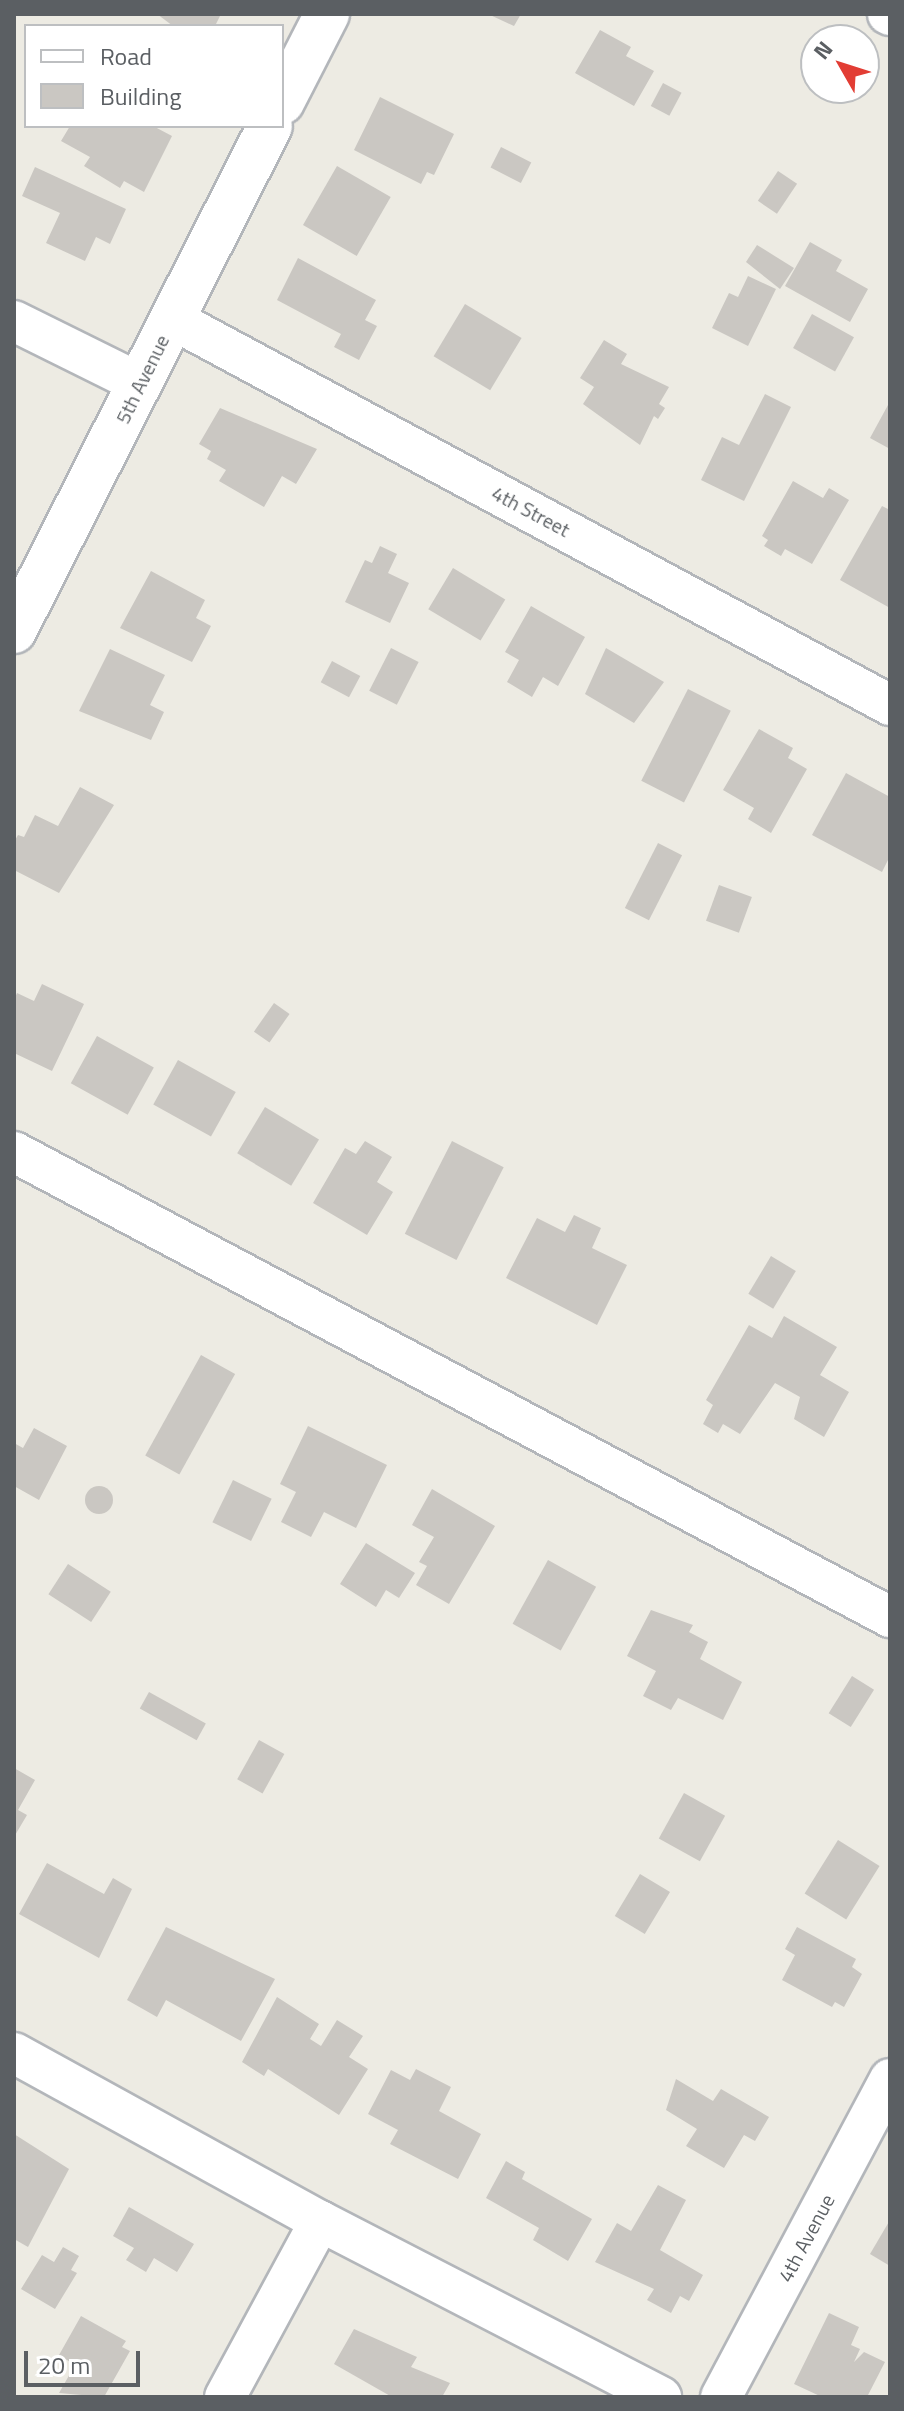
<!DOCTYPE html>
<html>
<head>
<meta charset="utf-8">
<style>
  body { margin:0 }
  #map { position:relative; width:904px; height:2411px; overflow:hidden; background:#edebe3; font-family:"Titillium Web",sans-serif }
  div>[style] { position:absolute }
  .building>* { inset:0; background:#cac7c2; transform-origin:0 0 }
  .round { border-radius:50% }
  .roads { filter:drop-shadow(2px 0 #b3b6ba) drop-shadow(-2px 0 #b3b6ba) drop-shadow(0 2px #b3b6ba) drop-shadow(0 -2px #b3b6ba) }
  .street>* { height:40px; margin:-20px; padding:0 20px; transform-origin:20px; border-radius:20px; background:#fff }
  .secondary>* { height:44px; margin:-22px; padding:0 22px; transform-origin:22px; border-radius:22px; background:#fff }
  span { translate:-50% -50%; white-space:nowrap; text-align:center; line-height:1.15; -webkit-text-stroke:6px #fff; paint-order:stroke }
  .street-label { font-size:20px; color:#5b5f63 }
  .frame { position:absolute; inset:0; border:16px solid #5b5f63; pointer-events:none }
  .legend { position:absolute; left:24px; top:24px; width:260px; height:104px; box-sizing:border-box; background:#fff; border:2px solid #bdbfc1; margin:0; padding:10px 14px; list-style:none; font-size:24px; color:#5b5f63 }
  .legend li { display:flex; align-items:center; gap:16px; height:40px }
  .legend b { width:40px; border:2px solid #bdbfc1 }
  .north { position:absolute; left:800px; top:24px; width:80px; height:80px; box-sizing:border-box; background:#fff; border:2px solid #bdbfc1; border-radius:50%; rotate:309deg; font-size:22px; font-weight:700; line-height:32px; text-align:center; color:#5b5f63 }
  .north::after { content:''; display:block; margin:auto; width:28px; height:36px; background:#e23d34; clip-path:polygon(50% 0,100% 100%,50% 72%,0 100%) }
  .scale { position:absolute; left:24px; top:2351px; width:116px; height:36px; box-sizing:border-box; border:4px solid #5b5f63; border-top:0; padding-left:10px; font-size:24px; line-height:28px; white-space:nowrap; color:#5b5f63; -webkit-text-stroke:6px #fff; paint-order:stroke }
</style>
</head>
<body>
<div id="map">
  <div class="building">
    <div style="clip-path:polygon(157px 14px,221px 14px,215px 26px,173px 26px)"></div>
    <div style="clip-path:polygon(488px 14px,521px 14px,514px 26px)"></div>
    <div style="clip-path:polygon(600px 30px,631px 47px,626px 56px,654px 71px,634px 106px,575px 73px)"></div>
    <div style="left:663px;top:83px;width:21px;height:26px;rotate:28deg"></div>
    <div style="clip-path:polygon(380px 97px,454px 134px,434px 175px,427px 172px,421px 184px,354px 150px)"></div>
    <div style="clip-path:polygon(70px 126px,153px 126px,172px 136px,144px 192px,124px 181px,120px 188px,84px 166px,90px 157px,61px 141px)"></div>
    <div style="left:501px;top:147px;width:34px;height:23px;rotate:27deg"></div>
    <div style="left:337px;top:166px;width:62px;height:68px;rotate:30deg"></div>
    <div style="clip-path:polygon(35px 167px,126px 209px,110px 244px,96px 237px,85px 261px,46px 243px,60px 213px,22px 196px)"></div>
    <div style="left:778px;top:171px;width:23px;height:36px;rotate:34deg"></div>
    <div style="clip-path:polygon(810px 242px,842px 260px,836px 271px,868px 289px,850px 322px,785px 286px)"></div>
    <div style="clip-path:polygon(757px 245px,794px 268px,780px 289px,746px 262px)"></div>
    <div style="clip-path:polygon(298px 258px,376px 300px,365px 320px,377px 326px,359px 360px,334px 347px,341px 334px,277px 300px)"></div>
    <div style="clip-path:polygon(748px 276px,776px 289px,748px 346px,712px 328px,729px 293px,738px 297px)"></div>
    <div style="left:465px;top:304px;width:66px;height:61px;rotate:31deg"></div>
    <div style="left:812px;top:314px;width:48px;height:39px;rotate:29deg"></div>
    <div style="clip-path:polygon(604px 340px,627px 354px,621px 364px,669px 387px,659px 404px,665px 408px,658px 419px,654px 416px,640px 445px,583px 404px,594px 387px,580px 378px)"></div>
    <div style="clip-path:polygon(765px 394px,791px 407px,744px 501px,701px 480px,722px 437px,739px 445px)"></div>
    <div style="clip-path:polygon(888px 405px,890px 406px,890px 449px,870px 438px)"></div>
    <div style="clip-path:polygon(220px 408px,317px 449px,296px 484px,282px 476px,264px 507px,219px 481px,226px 470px,207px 459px,211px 451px,199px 444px)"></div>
    <div style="clip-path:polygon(793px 481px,823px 498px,829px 488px,849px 500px,812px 564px,785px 549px,781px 556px,764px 546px,768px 540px,762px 536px)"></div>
    <div style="clip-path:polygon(882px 506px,890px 510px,890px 608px,840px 580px)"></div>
    <div style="clip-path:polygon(380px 546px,397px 554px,388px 573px,409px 583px,390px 623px,345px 602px,365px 560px,372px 563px)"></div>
    <div style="left:453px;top:568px;width:61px;height:48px;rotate:31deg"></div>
    <div style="clip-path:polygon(151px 571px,205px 600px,196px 618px,211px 626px,192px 662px,120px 628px)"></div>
    <div style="clip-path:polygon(531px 606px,585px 637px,558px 686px,543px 677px,532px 697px,507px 682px,519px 660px,505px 652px)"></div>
    <div style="left:391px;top:648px;width:31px;height:48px;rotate:27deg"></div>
    <div style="clip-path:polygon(606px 648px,664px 682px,634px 723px,585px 694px)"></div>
    <div style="clip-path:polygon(110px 649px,165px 675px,150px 705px,164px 712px,151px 740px,79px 711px)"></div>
    <div style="left:332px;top:661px;width:32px;height:24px;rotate:28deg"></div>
    <div style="left:688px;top:689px;width:48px;height:103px;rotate:27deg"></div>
    <div style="clip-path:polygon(759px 729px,793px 748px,788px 758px,807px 769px,771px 833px,748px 819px,754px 808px,723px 790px)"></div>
    <div style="clip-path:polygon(846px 773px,890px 797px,890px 856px,882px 872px,812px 835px)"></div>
    <div style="clip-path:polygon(80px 787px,114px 805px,59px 893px,14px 870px,14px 842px,18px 835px,24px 837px,35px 815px,58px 826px)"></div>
    <div style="left:658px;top:843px;width:27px;height:73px;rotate:27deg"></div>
    <div style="left:719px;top:885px;width:35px;height:38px;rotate:20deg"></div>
    <div style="clip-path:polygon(42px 984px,84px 1004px,52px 1071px,14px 1053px,14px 1000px,17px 993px,34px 1001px)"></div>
    <div style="left:274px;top:1003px;width:19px;height:35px;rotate:35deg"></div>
    <div style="left:97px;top:1036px;width:65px;height:54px;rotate:29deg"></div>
    <div style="left:178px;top:1060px;width:66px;height:51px;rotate:29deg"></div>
    <div style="left:265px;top:1107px;width:63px;height:54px;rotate:31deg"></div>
    <div style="clip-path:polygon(365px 1141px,392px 1157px,377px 1182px,393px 1192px,367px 1235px,313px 1203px,345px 1148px,356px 1154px)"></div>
    <div style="left:452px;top:1141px;width:58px;height:104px;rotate:27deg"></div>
    <div style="clip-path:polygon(574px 1215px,601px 1228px,592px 1248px,627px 1265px,597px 1325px,506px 1278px,537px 1218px,565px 1232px)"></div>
    <div style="left:771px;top:1256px;width:29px;height:44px;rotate:31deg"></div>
    <div style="clip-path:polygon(784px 1316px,837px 1347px,820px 1375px,849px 1392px,824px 1437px,794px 1419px,800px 1397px,775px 1383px,740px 1434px,723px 1424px,718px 1433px,703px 1424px,713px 1405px,706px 1400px,749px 1325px,772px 1338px)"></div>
    <div style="left:201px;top:1355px;width:39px;height:115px;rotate:29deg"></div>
    <div style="clip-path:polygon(308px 1426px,387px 1465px,356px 1528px,324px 1512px,311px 1537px,281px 1522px,296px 1492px,280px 1484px)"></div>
    <div style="clip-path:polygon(34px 1428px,67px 1446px,39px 1500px,14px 1486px,14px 1443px,23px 1448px)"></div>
    <div style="left:233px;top:1480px;width:43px;height:47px;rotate:26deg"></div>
    <div class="round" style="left:85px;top:1486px;width:28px;height:28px"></div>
    <div style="clip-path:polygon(432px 1489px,495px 1526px,449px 1604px,416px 1585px,427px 1566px,419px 1562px,434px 1537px,412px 1525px)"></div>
    <div style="clip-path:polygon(366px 1543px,415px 1573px,399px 1598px,386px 1590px,376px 1607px,340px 1584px)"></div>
    <div style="left:548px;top:1560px;width:55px;height:73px;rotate:29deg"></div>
    <div style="left:68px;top:1564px;width:51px;height:36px;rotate:33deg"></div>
    <div style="clip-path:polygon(651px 1610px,693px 1625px,689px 1632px,708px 1642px,700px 1659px,742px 1682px,723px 1720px,678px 1698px,671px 1710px,643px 1696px,656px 1671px,627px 1656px)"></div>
    <div style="left:852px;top:1676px;width:26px;height:44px;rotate:32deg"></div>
    <div style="left:149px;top:1692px;width:65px;height:19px;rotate:29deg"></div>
    <div style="left:259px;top:1740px;width:29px;height:45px;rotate:29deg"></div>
    <div style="clip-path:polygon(14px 1768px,35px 1780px,18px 1810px,27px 1815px,14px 1837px)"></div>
    <div style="left:684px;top:1793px;width:47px;height:52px;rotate:29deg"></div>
    <div style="left:838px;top:1840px;width:49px;height:63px;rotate:32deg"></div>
    <div style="clip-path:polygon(47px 1863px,104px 1894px,113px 1878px,132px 1889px,99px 1958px,19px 1914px)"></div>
    <div style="left:640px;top:1874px;width:35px;height:49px;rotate:31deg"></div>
    <div style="clip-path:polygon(166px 1927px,275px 1979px,241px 2041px,166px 2000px,157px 2017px,127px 2000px)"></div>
    <div style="clip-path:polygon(797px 1927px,856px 1959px,852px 1967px,862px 1974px,844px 2007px,835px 2002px,832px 2007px,782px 1980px,795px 1955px,785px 1949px)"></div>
    <div style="clip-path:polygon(277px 1997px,319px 2024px,310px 2039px,321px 2046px,337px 2020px,363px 2036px,349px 2057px,368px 2069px,339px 2115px,268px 2069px,264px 2076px,242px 2062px)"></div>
    <div style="clip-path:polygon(416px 2069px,451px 2087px,439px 2111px,481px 2134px,458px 2179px,390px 2144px,398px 2130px,368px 2114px,391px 2070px,410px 2080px)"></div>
    <div style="clip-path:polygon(676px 2079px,713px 2101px,721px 2089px,769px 2117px,755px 2141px,744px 2135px,724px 2168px,686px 2146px,697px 2129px,666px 2110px)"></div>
    <div style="clip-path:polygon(14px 2134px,69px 2169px,28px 2247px,14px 2239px)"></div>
    <div style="clip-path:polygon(506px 2161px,525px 2172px,522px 2179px,592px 2219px,568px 2261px,533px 2240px,539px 2228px,486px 2198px)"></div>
    <div style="clip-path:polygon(658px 2185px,686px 2200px,660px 2250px,703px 2275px,689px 2301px,680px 2296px,671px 2313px,647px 2300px,654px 2289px,595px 2262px,617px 2223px,631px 2231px)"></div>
    <div style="clip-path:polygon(129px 2207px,194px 2244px,177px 2272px,154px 2258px,146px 2272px,126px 2260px,134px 2248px,113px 2236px)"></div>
    <div style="clip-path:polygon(890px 2220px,890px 2266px,870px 2254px)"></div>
    <div style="clip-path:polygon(63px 2247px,79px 2256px,71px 2270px,77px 2273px,55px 2309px,21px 2289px,42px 2255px,54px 2262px)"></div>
    <div style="clip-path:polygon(829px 2313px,859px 2327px,851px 2345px,860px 2349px,854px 2362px,864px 2352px,885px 2362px,867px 2397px,822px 2397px,794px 2384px)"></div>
    <div style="clip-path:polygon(81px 2316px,126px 2341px,122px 2347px,130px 2351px,104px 2397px,59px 2393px,75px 2365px,59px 2355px)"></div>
    <div style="clip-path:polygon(354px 2329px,417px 2357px,411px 2367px,450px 2383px,442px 2397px,392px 2397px,334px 2364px)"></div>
  </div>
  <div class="roads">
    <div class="street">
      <div style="left:888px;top:14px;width:2px;rotate:27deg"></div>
      <div style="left:172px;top:319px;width:815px;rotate:28.26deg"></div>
      <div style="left:14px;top:321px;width:142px;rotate:26.4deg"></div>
      <div style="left:14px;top:1152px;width:992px;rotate:27.96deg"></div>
      <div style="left:14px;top:2053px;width:349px;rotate:28.8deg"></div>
      <div style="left:320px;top:2221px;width:384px;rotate:27.3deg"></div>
      <div style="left:225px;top:2397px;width:200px;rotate:-61.6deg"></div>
      <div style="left:721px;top:2397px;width:360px;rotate:-62deg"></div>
    </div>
    <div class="secondary">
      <div style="left:282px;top:102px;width:99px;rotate:-62.9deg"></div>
      <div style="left:14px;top:631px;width:566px;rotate:-63.12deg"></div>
    </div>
  </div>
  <div class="street-label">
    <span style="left:142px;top:379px;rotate:-64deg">5th Avenue</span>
    <span style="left:531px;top:511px;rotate:28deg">4th Street</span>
    <span style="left:806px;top:2238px;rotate:-62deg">4th Avenue</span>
  </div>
  <div class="frame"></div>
  <ul class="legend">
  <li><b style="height:10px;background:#fff"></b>Road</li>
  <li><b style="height:22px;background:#cac7c2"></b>Building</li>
  </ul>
  <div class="north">N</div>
  <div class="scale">20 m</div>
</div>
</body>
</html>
